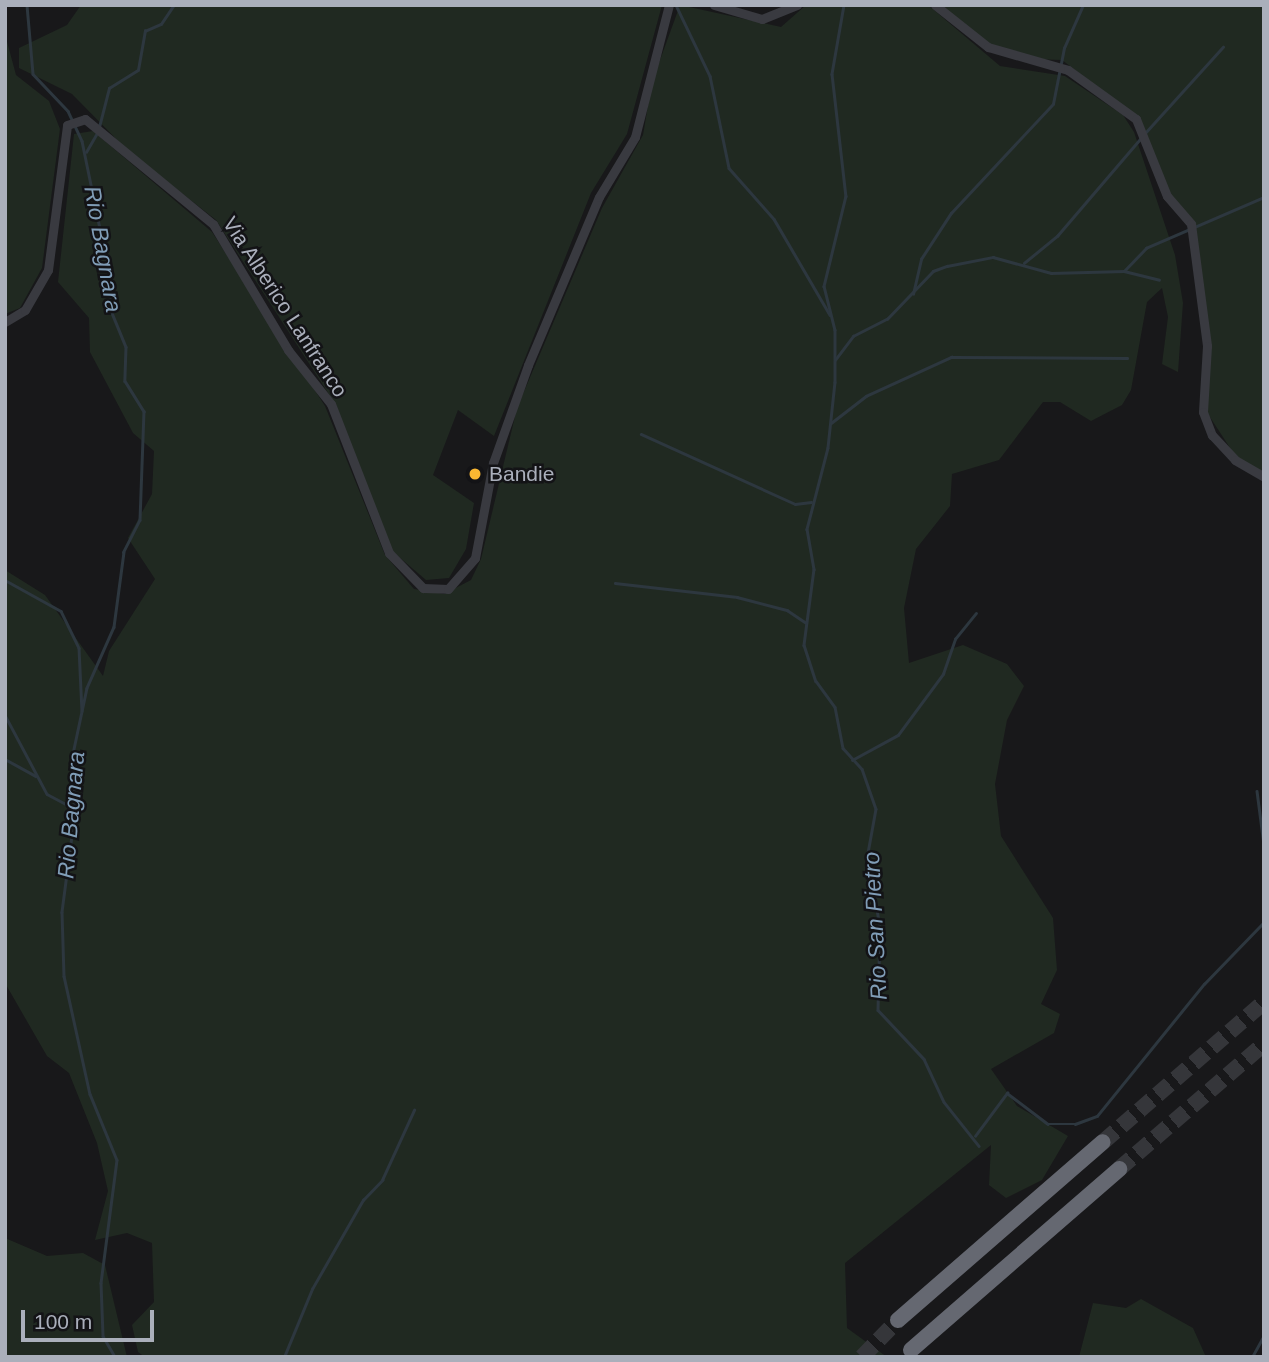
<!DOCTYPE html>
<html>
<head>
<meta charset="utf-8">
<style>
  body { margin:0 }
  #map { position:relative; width:1269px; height:1362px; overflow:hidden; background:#18181a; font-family:Arial,sans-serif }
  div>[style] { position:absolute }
  .green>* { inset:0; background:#202921 }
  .stream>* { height:2.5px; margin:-1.25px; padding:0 1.25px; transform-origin:1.25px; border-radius:1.25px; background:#2d373f }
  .highway-tunnel>* { height:16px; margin-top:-8px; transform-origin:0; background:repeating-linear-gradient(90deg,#35363a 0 16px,transparent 0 24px) }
  .street>* { height:9px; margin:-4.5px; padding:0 4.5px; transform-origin:4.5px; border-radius:4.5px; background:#393a40 }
  .highway>* { height:16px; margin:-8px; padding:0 8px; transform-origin:8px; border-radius:8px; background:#656871 }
  .dots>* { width:19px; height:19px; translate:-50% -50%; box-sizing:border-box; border:4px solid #131316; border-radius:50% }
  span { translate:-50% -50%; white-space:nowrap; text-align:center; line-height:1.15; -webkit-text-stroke:5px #131316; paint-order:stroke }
  .street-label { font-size:21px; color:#aaafbb }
  .poi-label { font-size:21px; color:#aaafbb }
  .left { translate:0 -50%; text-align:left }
  .water-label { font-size:23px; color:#809db7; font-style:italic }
  .frame { position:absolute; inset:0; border:7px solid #aaafbb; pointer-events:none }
  .scale { position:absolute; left:21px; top:1310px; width:133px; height:32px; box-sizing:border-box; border:4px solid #aaafbb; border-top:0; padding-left:9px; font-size:21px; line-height:24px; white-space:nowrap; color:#aaafbb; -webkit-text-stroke:5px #131316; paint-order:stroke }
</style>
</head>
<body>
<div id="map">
  <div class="green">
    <div style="clip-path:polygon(81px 5px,662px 5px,627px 134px,591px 193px,494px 436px,458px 410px,433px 475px,474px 503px,466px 549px,449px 578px,426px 580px,392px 551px,334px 402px,216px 220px,128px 151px,72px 94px,19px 68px,19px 48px,67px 25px)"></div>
    <div style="clip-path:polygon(680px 5px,781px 27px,806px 5px,928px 5px,1000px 66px,1065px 76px,1123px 115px,1134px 132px,1175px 255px,1183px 303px,1178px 372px,1162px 364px,1168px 317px,1162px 288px,1147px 302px,1131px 390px,1122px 405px,1091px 421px,1060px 402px,1043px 402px,999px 460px,952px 474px,950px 506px,916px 549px,904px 608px,909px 663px,963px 645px,1007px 664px,1024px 686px,1007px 720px,995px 784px,1001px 836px,1053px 918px,1057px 970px,1041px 1004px,1060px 1014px,1054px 1033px,991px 1069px,1017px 1106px,1068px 1136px,1042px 1180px,1006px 1198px,989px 1185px,991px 1145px,845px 1263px,847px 1328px,887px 1357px,145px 1357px,138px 1352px,132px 1325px,154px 1302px,152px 1243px,127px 1233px,95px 1240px,108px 1191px,97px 1143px,69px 1073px,47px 1056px,5px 983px,5px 570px,45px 595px,103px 676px,109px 651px,155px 579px,128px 538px,152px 494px,154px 451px,133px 433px,90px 352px,89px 318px,58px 282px,74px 134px,93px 131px,212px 232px,325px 406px,385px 555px,414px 589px,444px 594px,471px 580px,481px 559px,517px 408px,602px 208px,643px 135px,652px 82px)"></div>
    <div style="clip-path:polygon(940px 5px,1264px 5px,1264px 473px,1236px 457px,1206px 411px,1209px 345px,1193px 223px,1169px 195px,1138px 118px,1062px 60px,1031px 59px,989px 45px)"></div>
    <div style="clip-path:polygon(5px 34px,16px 75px,49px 101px,60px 129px,42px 268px,20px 308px,5px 314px)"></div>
    <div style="clip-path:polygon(5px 1238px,47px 1256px,83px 1253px,105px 1265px,127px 1357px,5px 1357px)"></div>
    <div style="clip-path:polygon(1141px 1299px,1193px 1328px,1206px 1357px,1079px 1357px,1093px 1303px,1126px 1308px)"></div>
  </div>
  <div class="stream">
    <div style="left:27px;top:5px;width:69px;rotate:85deg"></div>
    <div style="left:33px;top:74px;width:51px;rotate:46.6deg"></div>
    <div style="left:68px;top:111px;width:33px;rotate:65deg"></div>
    <div style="left:82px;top:141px;width:149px;rotate:78.4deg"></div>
    <div style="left:112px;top:287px;width:21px;rotate:95deg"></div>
    <div style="left:110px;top:308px;width:42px;rotate:67.7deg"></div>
    <div style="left:126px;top:347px;width:34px;rotate:92deg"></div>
    <div style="left:125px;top:381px;width:36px;rotate:58deg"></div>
    <div style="left:144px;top:411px;width:109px;rotate:92.1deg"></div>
    <div style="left:140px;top:520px;width:36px;rotate:117deg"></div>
    <div style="left:124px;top:552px;width:76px;rotate:97.6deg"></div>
    <div style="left:114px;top:627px;width:67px;rotate:113.9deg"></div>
    <div style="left:87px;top:688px;width:67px;rotate:102deg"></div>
    <div style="left:73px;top:754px;width:59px;rotate:88.1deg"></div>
    <div style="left:75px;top:813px;width:100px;rotate:97.5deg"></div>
    <div style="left:62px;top:912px;width:64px;rotate:88.2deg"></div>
    <div style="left:64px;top:976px;width:121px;rotate:77.6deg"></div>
    <div style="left:90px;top:1094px;width:71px;rotate:67.8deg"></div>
    <div style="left:117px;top:1160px;width:124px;rotate:97.4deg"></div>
    <div style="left:101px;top:1283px;width:53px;rotate:87.8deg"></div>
    <div style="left:103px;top:1336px;width:24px;rotate:60deg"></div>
    <div style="left:676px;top:5px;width:79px;rotate:64.4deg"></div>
    <div style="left:710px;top:76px;width:94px;rotate:78.3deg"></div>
    <div style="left:729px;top:168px;width:68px;rotate:48.6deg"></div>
    <div style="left:774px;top:219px;width:111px;rotate:59.7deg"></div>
    <div style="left:844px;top:5px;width:70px;rotate:99.9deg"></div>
    <div style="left:832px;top:74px;width:123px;rotate:83.5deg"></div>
    <div style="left:846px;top:196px;width:93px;rotate:103.7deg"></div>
    <div style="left:824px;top:286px;width:45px;rotate:76deg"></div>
    <div style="left:835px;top:330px;width:52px;rotate:90deg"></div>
    <div style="left:835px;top:382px;width:66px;rotate:96.1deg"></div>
    <div style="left:828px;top:448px;width:84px;rotate:104.5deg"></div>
    <div style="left:807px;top:529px;width:41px;rotate:80.1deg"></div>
    <div style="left:814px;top:569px;width:77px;rotate:97.5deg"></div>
    <div style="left:804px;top:645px;width:38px;rotate:72deg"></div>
    <div style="left:816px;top:681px;width:32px;rotate:54deg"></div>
    <div style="left:835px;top:707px;width:42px;rotate:79deg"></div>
    <div style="left:843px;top:748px;width:28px;rotate:48deg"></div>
    <div style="left:862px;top:769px;width:42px;rotate:70.7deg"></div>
    <div style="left:876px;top:809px;width:45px;rotate:100.3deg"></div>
    <div style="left:868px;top:853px;width:76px;rotate:80.9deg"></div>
    <div style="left:880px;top:928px;width:82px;rotate:91.4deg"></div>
    <div style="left:878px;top:1010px;width:67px;rotate:46.8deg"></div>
    <div style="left:924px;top:1059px;width:47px;rotate:65.1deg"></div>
    <div style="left:944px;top:1102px;width:56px;rotate:51.5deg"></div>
    <div style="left:99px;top:127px;width:40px;rotate:-75.6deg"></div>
    <div style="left:109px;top:88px;width:34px;rotate:-32deg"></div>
    <div style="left:138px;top:70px;width:40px;rotate:-80deg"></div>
    <div style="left:145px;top:31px;width:17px;rotate:-24deg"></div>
    <div style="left:161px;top:24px;width:23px;rotate:-56deg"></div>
    <div style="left:1145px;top:133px;width:116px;rotate:-47.8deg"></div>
    <div style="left:86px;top:152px;width:22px;rotate:-60deg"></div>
    <div style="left:1024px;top:263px;width:43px;rotate:-39.3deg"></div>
    <div style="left:1057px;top:236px;width:129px;rotate:-49.4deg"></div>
    <div style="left:1124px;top:271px;width:32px;rotate:-46deg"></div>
    <div style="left:1146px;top:248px;width:129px;rotate:-23.4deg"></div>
    <div style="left:913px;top:294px;width:36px;rotate:-77deg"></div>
    <div style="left:921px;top:259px;width:55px;rotate:-56.9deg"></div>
    <div style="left:951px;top:213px;width:149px;rotate:-46.9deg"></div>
    <div style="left:1053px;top:104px;width:57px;rotate:-78.9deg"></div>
    <div style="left:1064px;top:48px;width:47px;rotate:-66.2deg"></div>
    <div style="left:835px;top:360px;width:30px;rotate:-53deg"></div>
    <div style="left:853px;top:336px;width:38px;rotate:-27deg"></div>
    <div style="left:887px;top:319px;width:66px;rotate:-46.2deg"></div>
    <div style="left:933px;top:271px;width:15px;rotate:-20deg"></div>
    <div style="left:947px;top:266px;width:47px;rotate:-11.1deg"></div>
    <div style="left:993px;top:257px;width:60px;rotate:15.4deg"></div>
    <div style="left:1051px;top:273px;width:73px;rotate:-1.6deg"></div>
    <div style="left:1124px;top:271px;width:36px;rotate:14deg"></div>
    <div style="left:831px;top:423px;width:44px;rotate:-37.6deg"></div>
    <div style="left:866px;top:396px;width:94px;rotate:-24.6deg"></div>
    <div style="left:951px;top:357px;width:176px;rotate:0.3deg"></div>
    <div style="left:641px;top:434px;width:169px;rotate:24.4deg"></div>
    <div style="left:795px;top:504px;width:16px;rotate:-7deg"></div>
    <div style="left:5px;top:580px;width:64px;rotate:29deg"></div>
    <div style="left:61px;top:611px;width:41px;rotate:64.1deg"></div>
    <div style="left:79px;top:648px;width:63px;rotate:87.3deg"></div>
    <div style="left:615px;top:583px;width:123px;rotate:6.5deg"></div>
    <div style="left:737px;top:597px;width:52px;rotate:14.6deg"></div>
    <div style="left:787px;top:610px;width:22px;rotate:34deg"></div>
    <div style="left:5px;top:715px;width:89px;rotate:62deg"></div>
    <div style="left:47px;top:794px;width:30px;rotate:28deg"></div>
    <div style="left:5px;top:759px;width:35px;rotate:29deg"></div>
    <div style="left:852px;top:760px;width:52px;rotate:-28.5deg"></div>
    <div style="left:898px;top:735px;width:76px;rotate:-53.6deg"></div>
    <div style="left:943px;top:674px;width:37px;rotate:-71deg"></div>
    <div style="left:955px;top:639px;width:33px;rotate:-51deg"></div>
    <div style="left:1257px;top:791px;width:54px;rotate:82.6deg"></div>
    <div style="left:975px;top:1136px;width:54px;rotate:-53.3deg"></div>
    <div style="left:1007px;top:1093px;width:51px;rotate:37.1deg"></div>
    <div style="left:1048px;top:1124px;width:27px"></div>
    <div style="left:1075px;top:1124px;width:23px;rotate:-20deg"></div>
    <div style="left:1097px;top:1116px;width:170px;rotate:-51deg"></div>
    <div style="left:1204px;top:984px;width:86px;rotate:-45.9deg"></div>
    <div style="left:284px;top:1357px;width:74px;rotate:-67.6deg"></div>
    <div style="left:312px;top:1289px;width:103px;rotate:-60.2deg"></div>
    <div style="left:363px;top:1200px;width:28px;rotate:-46deg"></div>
    <div style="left:382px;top:1180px;width:77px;rotate:-65.4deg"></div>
    <div style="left:1252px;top:1357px;width:25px;rotate:-61deg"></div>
  </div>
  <div class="highway-tunnel">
    <div style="left:1103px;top:1142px;width:213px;rotate:-41deg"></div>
    <div style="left:1119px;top:1169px;width:191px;rotate:-40.8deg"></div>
    <div style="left:862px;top:1357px;width:52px;rotate:-45.8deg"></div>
  </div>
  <div class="street">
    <div style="left:714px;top:5px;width:50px;rotate:16.3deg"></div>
    <div style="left:762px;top:19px;width:38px;rotate:-22deg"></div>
    <div style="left:935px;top:5px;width:68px;rotate:38.4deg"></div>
    <div style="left:988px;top:47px;width:83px;rotate:16deg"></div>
    <div style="left:1068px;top:70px;width:84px;rotate:35.8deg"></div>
    <div style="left:1136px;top:119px;width:83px;rotate:68.1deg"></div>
    <div style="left:1167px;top:196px;width:37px;rotate:49deg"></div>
    <div style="left:1191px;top:224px;width:123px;rotate:82.5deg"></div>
    <div style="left:1207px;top:346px;width:66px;rotate:93.5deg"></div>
    <div style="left:1203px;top:412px;width:25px;rotate:69deg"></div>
    <div style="left:1212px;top:435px;width:34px;rotate:47deg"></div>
    <div style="left:1235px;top:460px;width:34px;rotate:30deg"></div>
    <div style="left:5px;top:322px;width:23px;rotate:-31deg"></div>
    <div style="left:25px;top:310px;width:46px;rotate:-60.1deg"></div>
    <div style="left:48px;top:270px;width:146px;rotate:-82.5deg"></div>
    <div style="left:67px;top:125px;width:19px;rotate:-18deg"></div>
    <div style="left:85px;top:119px;width:166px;rotate:39.4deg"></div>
    <div style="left:213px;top:224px;width:147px;rotate:59.2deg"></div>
    <div style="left:288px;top:350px;width:69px;rotate:51.5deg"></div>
    <div style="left:331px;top:404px;width:160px;rotate:68.7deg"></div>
    <div style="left:389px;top:553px;width:49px;rotate:45.8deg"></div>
    <div style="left:423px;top:588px;width:25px;rotate:2deg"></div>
    <div style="left:448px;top:589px;width:41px;rotate:-48.9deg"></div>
    <div style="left:475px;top:558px;width:97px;rotate:-79.3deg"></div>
    <div style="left:493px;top:463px;width:104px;rotate:-70.3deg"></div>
    <div style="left:528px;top:365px;width:182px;rotate:-67.1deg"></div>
    <div style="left:599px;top:197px;width:70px;rotate:-59deg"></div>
    <div style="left:635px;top:137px;width:136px;rotate:-75.6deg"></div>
  </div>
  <div class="highway">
    <div style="left:898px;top:1320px;width:271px;rotate:-41deg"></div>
    <div style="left:911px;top:1350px;width:276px;rotate:-41deg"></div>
  </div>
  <div class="dots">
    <div style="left:475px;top:474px;background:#f9b732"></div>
  </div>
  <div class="street-label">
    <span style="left:285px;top:307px;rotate:57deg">Via Alberico Lanfranco</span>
  </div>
  <div class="poi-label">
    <span class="left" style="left:489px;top:474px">Bandie</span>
  </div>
  <div class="water-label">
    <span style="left:103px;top:249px;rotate:80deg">Rio Bagnara</span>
    <span style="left:71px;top:815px;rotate:-85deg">Rio Bagnara</span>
    <span style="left:875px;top:926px;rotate:-93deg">Rio San Pietro</span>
  </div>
  <div class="frame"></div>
  <div class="scale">100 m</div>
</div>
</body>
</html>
